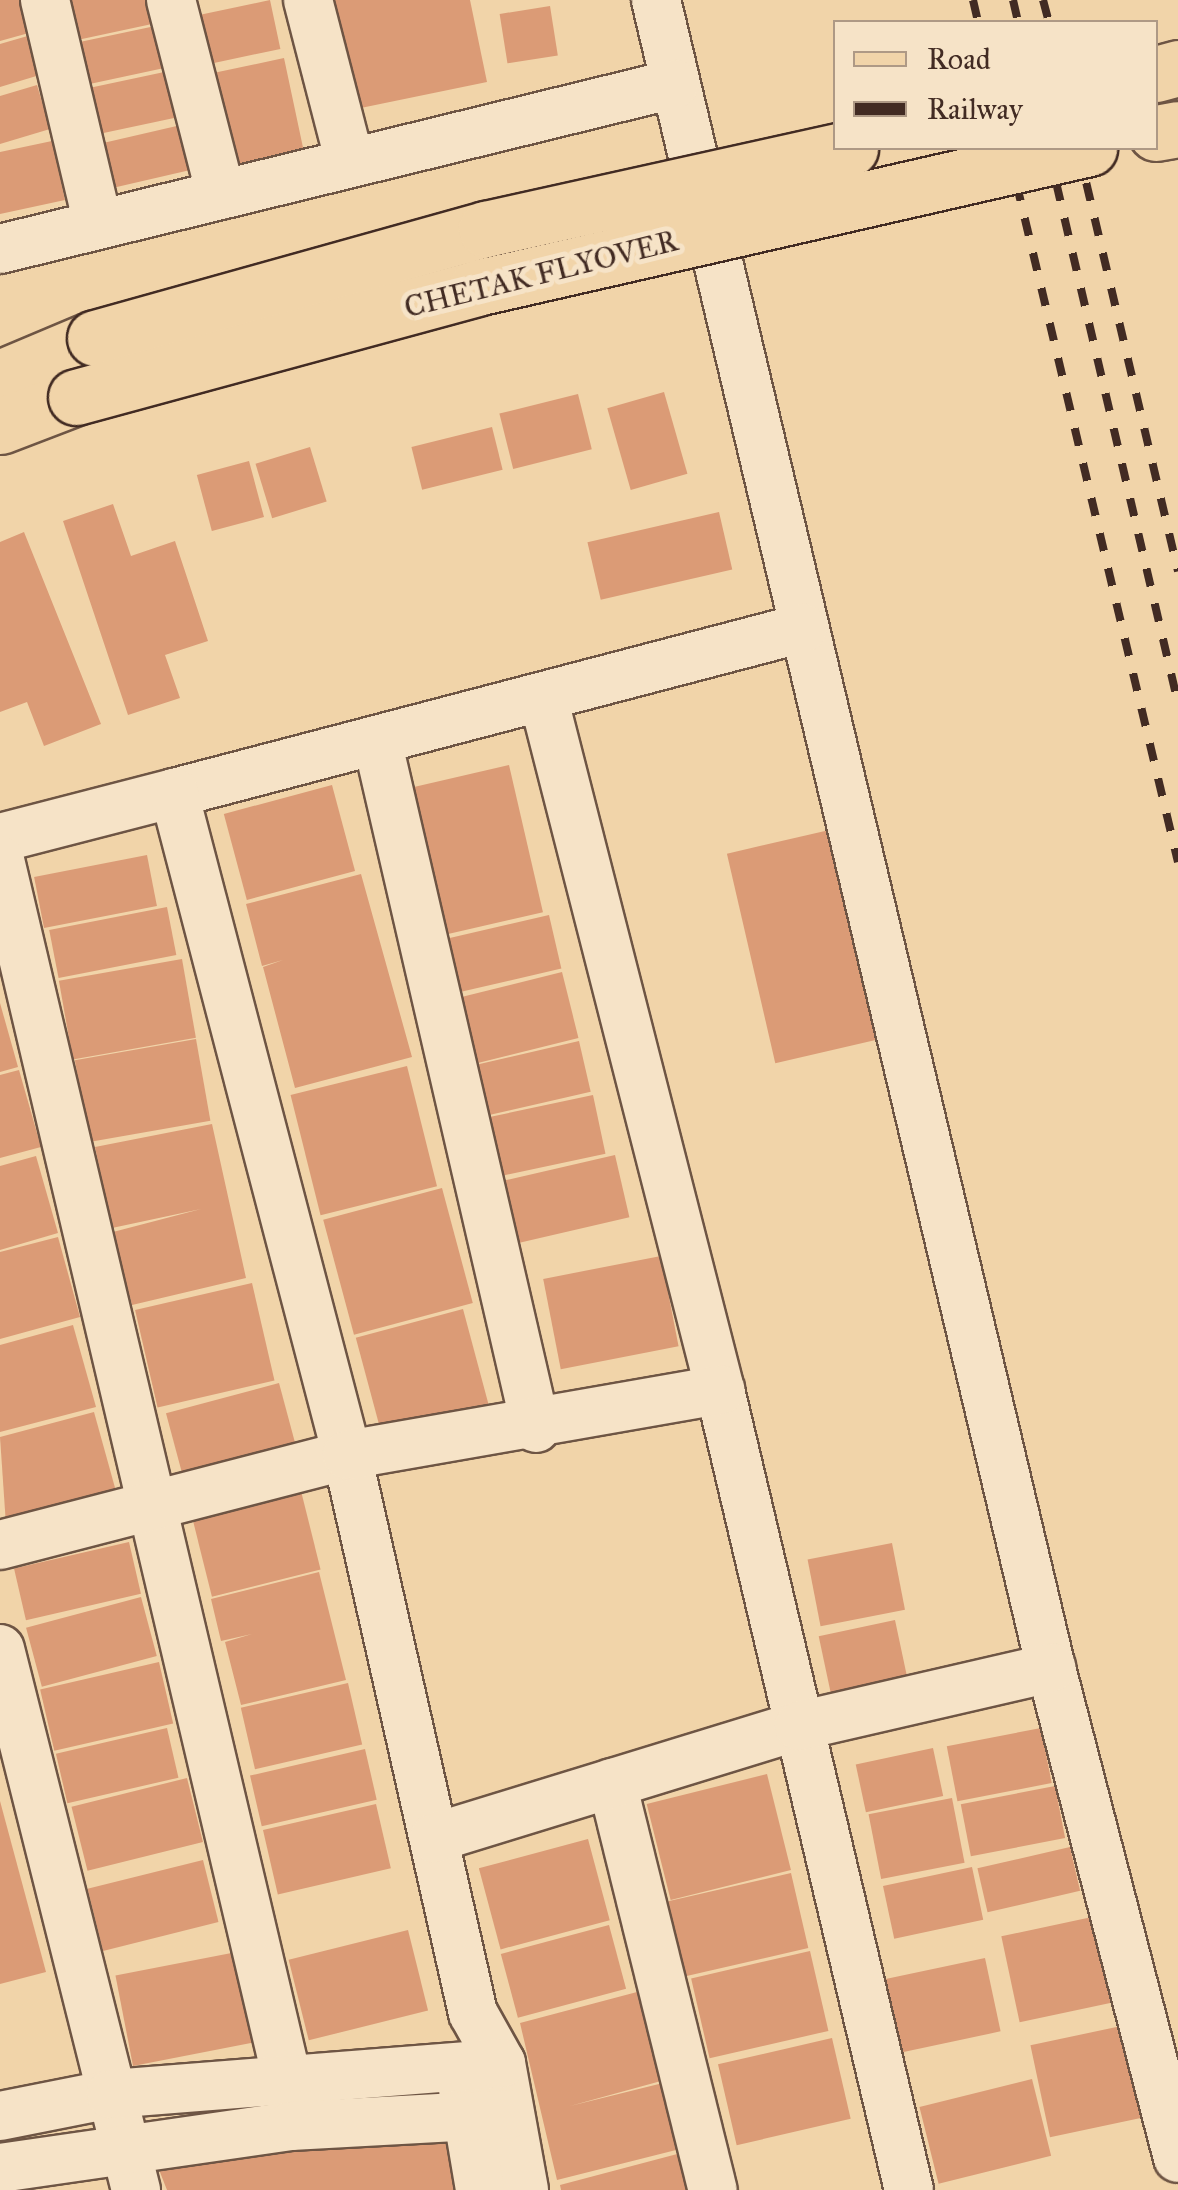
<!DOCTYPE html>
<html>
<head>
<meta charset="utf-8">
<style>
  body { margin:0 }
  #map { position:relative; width:1178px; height:2190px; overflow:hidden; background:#f1d4a9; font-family:"IM FELL Great Primer",serif }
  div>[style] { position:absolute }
  .building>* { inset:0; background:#db9b76; transform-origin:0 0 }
  .roads { filter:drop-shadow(2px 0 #6e5544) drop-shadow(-2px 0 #6e5544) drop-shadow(0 2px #6e5544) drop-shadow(0 -2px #6e5544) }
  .minor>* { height:48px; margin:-24px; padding:0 24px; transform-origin:24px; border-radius:24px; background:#f6e3c7 }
  .major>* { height:55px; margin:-27.5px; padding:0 27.5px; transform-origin:27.5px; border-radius:27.5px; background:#f1d4a9 }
  .rail>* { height:8px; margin-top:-4px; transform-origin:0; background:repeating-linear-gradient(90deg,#422b23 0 18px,transparent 0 36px) }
  .bridges { filter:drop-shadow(2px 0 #422b23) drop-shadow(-2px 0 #422b23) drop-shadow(0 2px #422b23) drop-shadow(0 -2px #422b23) }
  .major-bridge>* { height:55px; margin:-27.5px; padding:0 27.5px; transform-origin:27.5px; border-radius:27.5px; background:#f1d4a9 }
  span { translate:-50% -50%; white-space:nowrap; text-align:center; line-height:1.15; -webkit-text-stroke:10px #f6e3c7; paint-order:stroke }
  .street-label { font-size:30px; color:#422b23 }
  .legend { position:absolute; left:833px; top:20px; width:325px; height:130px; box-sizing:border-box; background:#f6e3c7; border:2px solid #ae9985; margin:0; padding:12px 18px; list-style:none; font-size:30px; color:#422b23 }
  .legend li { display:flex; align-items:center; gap:20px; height:50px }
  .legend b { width:50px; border:2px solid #ae9985 }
</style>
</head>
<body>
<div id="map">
  <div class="building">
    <div style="clip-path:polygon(0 0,27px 0,36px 31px,0 41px)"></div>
    <div style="clip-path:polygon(59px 0,147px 0,152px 24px,68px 42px)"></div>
    <div style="left:270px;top:0;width:50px;height:87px;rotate:78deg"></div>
    <div style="clip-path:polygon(328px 0,470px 0,487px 82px,351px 110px)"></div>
    <div style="left:550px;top:6px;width:50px;height:51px;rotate:81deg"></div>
    <div style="left:160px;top:25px;width:43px;height:93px;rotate:78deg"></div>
    <div style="clip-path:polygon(31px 35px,43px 74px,0 87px,0 44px)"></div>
    <div style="left:284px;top:58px;width:97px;height:88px;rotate:78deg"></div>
    <div style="left:169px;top:71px;width:47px;height:89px;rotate:78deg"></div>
    <div style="clip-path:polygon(37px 85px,50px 129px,0 144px,0 96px)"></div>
    <div style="left:181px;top:125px;width:46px;height:91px;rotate:77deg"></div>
    <div style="clip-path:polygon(52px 141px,65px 200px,0 214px,0 152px)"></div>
    <div style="left:664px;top:392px;width:85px;height:59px;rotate:74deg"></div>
    <div style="left:578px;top:394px;width:57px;height:81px;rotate:76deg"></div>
    <div style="left:492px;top:427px;width:44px;height:83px;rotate:76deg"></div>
    <div style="left:310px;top:447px;width:57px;height:57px;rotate:73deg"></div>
    <div style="left:249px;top:461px;width:58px;height:54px;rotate:75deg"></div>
    <div style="clip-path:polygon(113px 504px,131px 556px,175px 541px,208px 641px,165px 655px,180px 698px,128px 715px,63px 521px)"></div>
    <div style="left:719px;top:512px;width:59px;height:135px;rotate:77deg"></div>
    <div style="clip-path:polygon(24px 532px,101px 724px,44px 746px,27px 702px,0 712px,0 542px)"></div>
    <div style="left:509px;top:765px;width:151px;height:113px;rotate:77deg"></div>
    <div style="left:332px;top:785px;width:89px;height:112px;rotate:75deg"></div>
    <div style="left:838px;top:828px;width:215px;height:114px;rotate:77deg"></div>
    <div style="left:147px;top:855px;width:52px;height:115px;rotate:79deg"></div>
    <div style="clip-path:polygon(361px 874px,412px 1057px,295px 1088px,263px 967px,283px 960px,262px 966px,246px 904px)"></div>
    <div style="left:167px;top:907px;width:49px;height:120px;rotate:79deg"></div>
    <div style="left:549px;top:915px;width:55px;height:114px;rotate:77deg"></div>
    <div style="left:182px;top:959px;width:80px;height:125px;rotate:80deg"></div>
    <div style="left:562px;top:972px;width:68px;height:114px;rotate:76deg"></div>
    <div style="clip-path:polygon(0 1003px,18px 1067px,0 1072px)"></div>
    <div style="left:196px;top:1039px;width:83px;height:123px;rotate:80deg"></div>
    <div style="left:579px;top:1041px;width:52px;height:112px;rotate:77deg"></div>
    <div style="left:407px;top:1066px;width:124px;height:120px;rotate:76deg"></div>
    <div style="clip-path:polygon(19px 1070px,41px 1147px,0 1158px,0 1075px)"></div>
    <div style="left:593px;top:1095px;width:60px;height:113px;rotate:78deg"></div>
    <div style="clip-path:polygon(212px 1124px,246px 1278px,132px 1305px,113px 1232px,201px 1209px,112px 1228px,95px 1147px)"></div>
    <div style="left:615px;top:1155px;width:64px;height:115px;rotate:77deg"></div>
    <div style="clip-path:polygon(36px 1156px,58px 1233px,0 1250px,0 1166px)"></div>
    <div style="left:442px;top:1188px;width:119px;height:123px;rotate:75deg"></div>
    <div style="clip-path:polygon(58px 1237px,80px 1317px,0 1339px,0 1252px)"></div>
    <div style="left:661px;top:1256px;width:92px;height:120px;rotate:79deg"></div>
    <div style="left:252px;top:1283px;width:100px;height:120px;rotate:77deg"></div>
    <div style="left:463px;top:1309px;width:106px;height:111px;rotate:75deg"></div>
    <div style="clip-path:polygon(73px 1325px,96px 1407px,0 1432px,0 1345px)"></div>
    <div style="left:279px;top:1383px;width:71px;height:117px;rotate:75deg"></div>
    <div style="clip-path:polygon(94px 1412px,117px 1495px,6px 1525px,0 1437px)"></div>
    <div style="left:301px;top:1491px;width:81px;height:112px;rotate:76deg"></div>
    <div style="left:129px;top:1542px;width:53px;height:118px;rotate:77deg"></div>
    <div style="left:892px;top:1543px;width:68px;height:86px;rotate:79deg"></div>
    <div style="clip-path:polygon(319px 1572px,346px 1680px,241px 1705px,225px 1642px,252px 1634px,221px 1641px,211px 1599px)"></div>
    <div style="left:141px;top:1597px;width:61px;height:119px;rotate:75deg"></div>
    <div style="left:895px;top:1620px;width:71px;height:78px;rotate:78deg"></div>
    <div style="left:159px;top:1662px;width:63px;height:122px;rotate:77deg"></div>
    <div style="left:348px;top:1683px;width:63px;height:110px;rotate:77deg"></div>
    <div style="left:167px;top:1728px;width:51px;height:114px;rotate:77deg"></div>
    <div style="left:1041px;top:1728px;width:56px;height:96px;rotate:79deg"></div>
    <div style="left:933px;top:1748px;width:49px;height:79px;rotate:78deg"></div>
    <div style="left:365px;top:1749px;width:52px;height:118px;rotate:77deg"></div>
    <div style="left:767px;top:1774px;width:99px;height:124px;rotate:76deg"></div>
    <div style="left:187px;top:1778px;width:66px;height:119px;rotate:76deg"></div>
    <div style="left:1055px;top:1786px;width:53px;height:96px;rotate:79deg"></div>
    <div style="left:952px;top:1798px;width:66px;height:85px;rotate:79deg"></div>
    <div style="clip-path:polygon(0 1801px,46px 1972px,0 1984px)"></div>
    <div style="left:376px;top:1804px;width:66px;height:116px;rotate:77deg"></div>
    <div style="left:588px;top:1839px;width:84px;height:113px;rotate:75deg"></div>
    <div style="left:1070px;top:1847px;width:45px;height:95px;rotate:77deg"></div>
    <div style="left:203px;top:1860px;width:64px;height:119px;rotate:76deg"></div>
    <div style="left:972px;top:1867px;width:54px;height:91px;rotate:78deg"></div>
    <div style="left:791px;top:1873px;width:77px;height:126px;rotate:77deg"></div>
    <div style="left:1106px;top:1914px;width:88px;height:107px;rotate:78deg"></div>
    <div style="left:609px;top:1925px;width:66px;height:112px;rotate:75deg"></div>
    <div style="left:408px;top:1930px;width:83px;height:123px;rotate:76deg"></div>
    <div style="left:247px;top:1950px;width:92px;height:134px;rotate:79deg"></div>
    <div style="left:810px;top:1951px;width:82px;height:122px;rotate:77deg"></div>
    <div style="left:985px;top:1958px;width:75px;height:104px;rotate:78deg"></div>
    <div style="clip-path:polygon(637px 1992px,661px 2081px,570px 2106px,663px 2083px,680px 2149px,557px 2180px,520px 2023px)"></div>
    <div style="left:1140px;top:2022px;width:94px;height:112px;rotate:78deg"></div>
    <div style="left:832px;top:2038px;width:83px;height:117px;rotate:77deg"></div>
    <div style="left:1032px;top:2079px;width:79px;height:116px;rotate:76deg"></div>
    <div style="clip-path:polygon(450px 2129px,463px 2190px,167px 2190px,154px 2157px)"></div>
    <div style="clip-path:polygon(681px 2153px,691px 2190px,561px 2190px,560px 2185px)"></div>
  </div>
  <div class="roads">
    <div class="minor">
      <div style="left:45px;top:0;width:230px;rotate:76.7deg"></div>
      <div style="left:171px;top:0;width:201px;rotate:75.6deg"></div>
      <div style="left:308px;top:0;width:167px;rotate:75.5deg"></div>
      <div style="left:656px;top:0;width:1714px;rotate:76.68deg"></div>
      <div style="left:1051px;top:1668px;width:506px;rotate:75.47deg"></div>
      <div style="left:0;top:249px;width:694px;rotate:-13.76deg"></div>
      <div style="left:543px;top:697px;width:715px;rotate:75.67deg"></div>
      <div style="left:720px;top:1390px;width:822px;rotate:76.71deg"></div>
      <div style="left:377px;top:740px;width:706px;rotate:76.99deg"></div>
      <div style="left:174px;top:793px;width:650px;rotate:-14.7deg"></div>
      <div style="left:0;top:838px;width:180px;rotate:-14.5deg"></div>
      <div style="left:174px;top:793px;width:684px;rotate:75.35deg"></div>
      <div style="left:347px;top:1455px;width:572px;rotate:77.28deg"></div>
      <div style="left:473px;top:2013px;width:57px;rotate:60.8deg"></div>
      <div style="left:501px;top:2063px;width:129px;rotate:79.7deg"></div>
      <div style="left:0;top:860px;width:1248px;rotate:76.75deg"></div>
      <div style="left:0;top:1545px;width:358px;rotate:-14.5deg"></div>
      <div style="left:347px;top:1455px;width:379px;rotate:-9.9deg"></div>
      <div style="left:0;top:1649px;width:558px;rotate:75.89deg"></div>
      <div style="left:612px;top:1783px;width:419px;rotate:76.1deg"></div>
      <div style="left:434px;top:1838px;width:382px;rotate:-17.1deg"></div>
      <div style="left:799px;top:1726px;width:259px;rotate:-13deg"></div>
      <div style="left:463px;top:2089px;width:102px;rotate:80.4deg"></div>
      <div style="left:0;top:2116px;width:113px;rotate:-11.2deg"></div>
      <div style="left:111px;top:2094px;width:391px;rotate:-4.5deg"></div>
      <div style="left:0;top:2168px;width:294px;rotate:-8.2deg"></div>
      <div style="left:291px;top:2126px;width:219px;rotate:-3.1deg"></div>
    </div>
    <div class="major">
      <div style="left:1156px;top:74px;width:23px;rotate:-15deg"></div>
      <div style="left:1156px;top:133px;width:22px;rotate:-10deg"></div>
      <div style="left:0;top:378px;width:103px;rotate:-22.8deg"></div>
      <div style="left:0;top:426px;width:81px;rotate:-20.9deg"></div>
    </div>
  </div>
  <div class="rail">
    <div style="left:973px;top:0;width:23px;rotate:77deg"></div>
    <div style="left:1013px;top:0;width:23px;rotate:77deg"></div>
    <div style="left:1043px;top:0;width:23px;rotate:75deg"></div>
    <div style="left:1008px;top:148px;width:734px;rotate:76.61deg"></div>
    <div style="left:1048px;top:148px;width:570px;rotate:76.82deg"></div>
    <div style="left:1078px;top:148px;width:435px;rotate:76.7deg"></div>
  </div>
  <div class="bridges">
    <div class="major-bridge">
      <div style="left:95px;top:338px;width:406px;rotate:-15.6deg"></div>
      <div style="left:486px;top:229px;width:373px;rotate:-12.5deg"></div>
      <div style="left:76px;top:397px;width:415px;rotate:-15.2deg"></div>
      <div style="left:476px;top:288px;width:629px;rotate:-12.86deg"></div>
    </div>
  </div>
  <div class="street-label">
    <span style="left:541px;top:274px;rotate:-14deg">CHETAK FLYOVER</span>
  </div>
  <ul class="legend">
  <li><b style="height:12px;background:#f1d4a9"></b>Road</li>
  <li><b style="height:12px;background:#422b23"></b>Railway</li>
  </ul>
</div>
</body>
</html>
